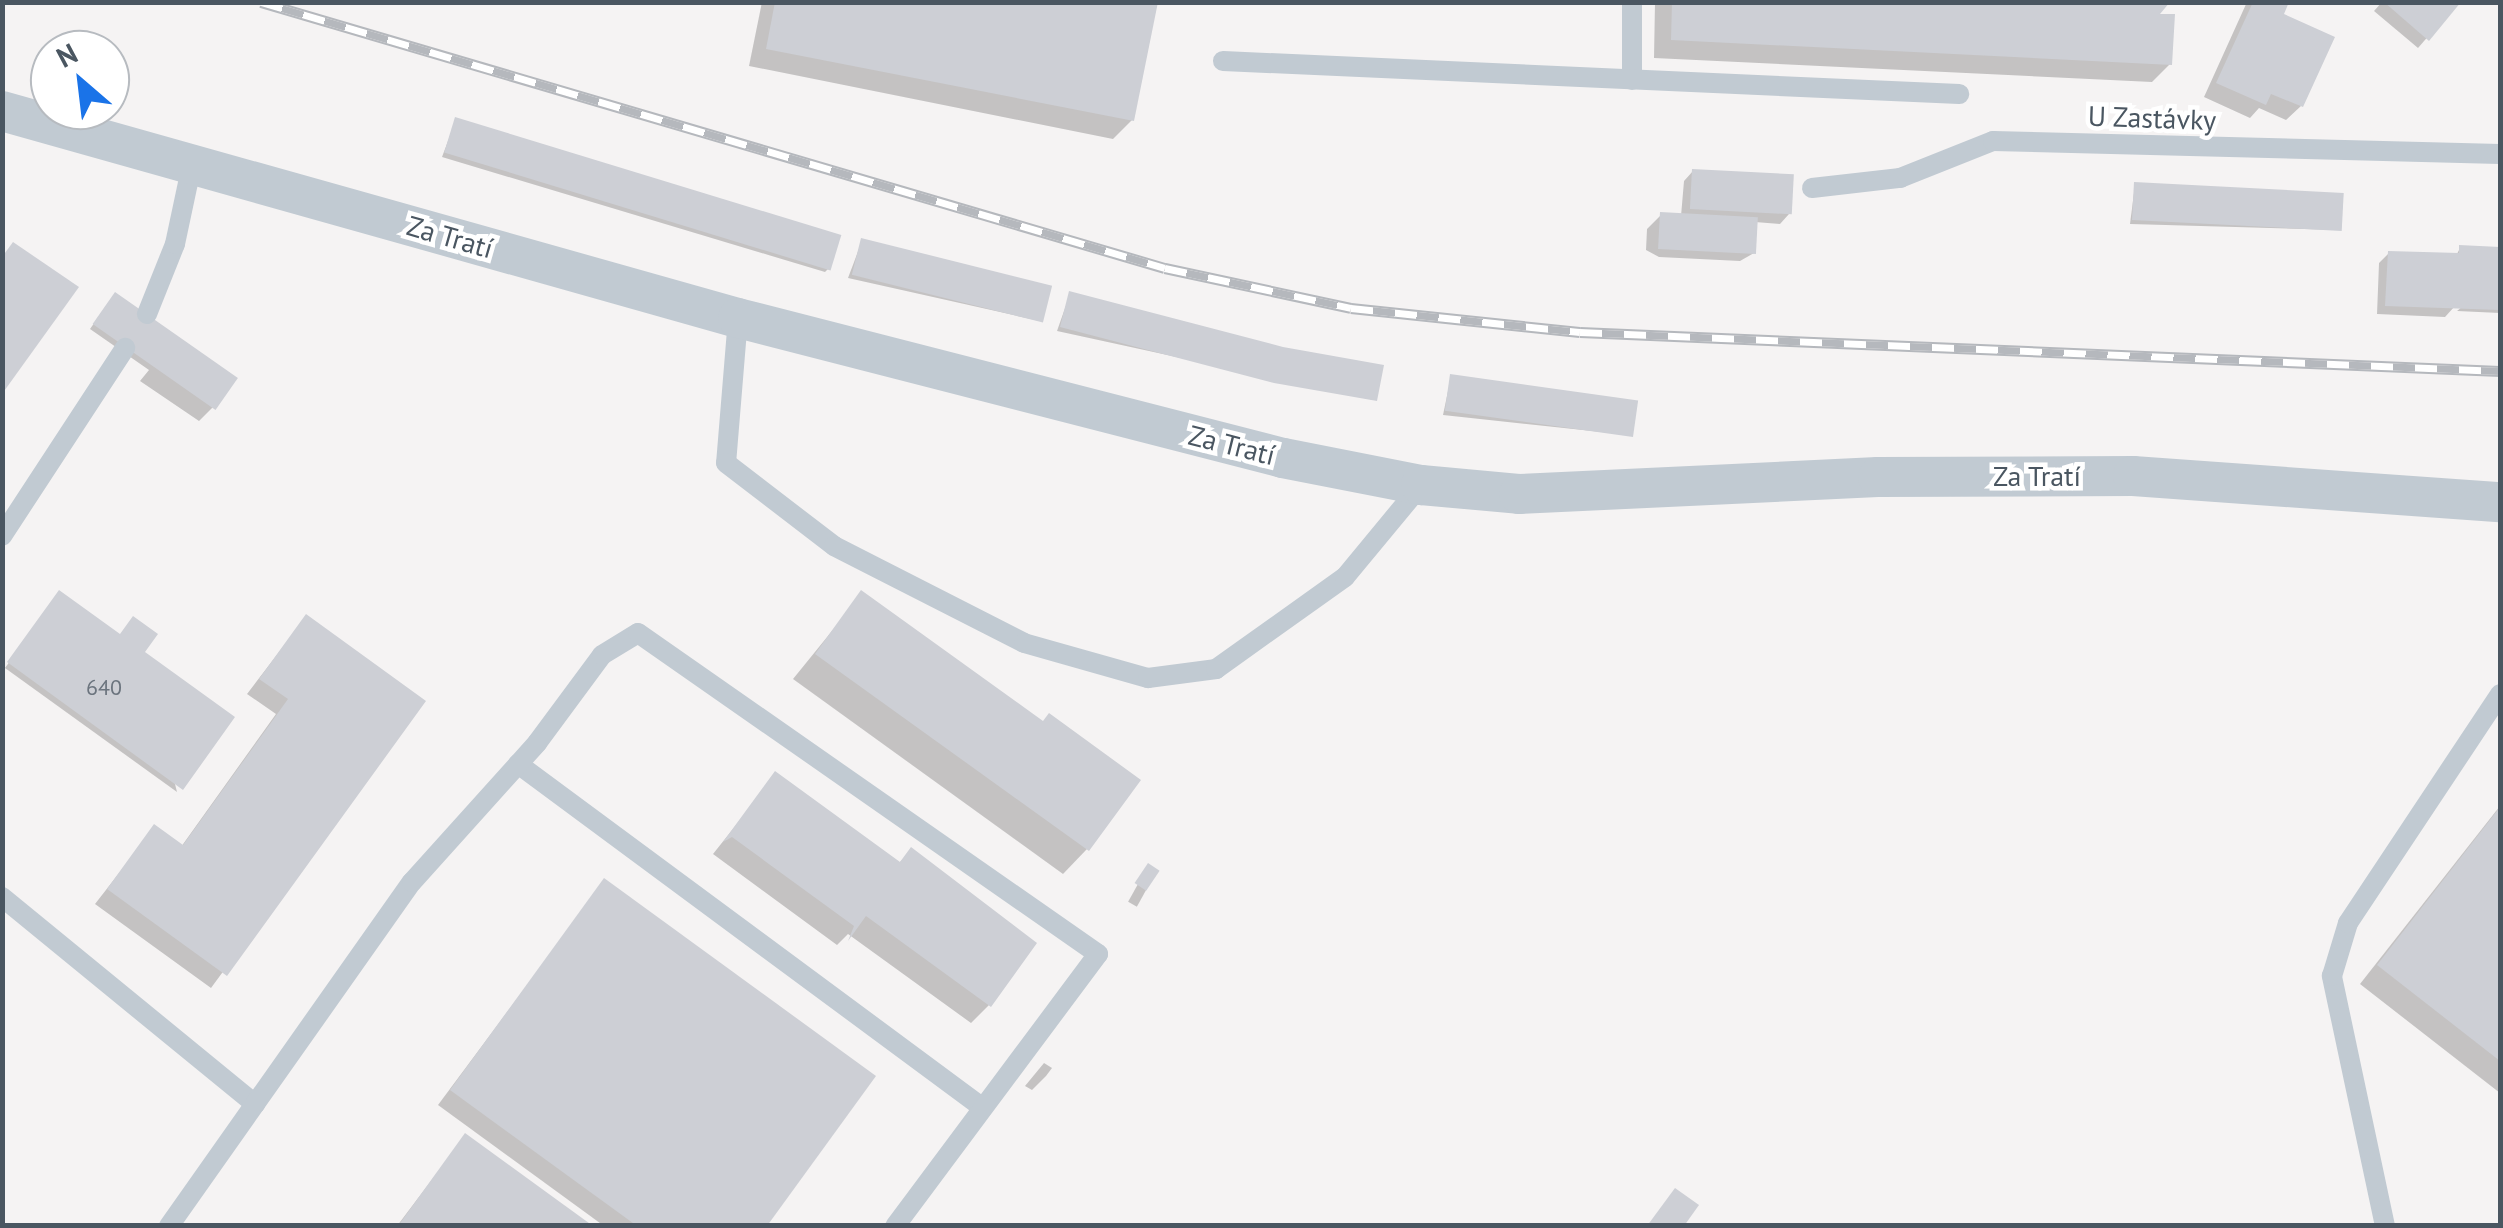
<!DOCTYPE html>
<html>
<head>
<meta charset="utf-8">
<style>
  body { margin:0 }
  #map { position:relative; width:2503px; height:1228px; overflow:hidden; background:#f5f3f3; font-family:"PT Sans",sans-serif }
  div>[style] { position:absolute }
  .shadow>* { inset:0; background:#0003; transform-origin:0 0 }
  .building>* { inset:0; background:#cdcfd5; transform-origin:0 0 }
  .lane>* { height:20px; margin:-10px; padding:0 10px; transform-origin:10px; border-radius:10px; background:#c1cad2 }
  .street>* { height:40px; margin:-20px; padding:0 20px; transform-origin:20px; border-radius:20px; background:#c1cad2 }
  .rail>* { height:11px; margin-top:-5.5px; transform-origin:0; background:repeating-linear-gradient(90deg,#fff 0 22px,#b5b8bd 0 44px); box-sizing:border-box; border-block:2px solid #b5b8bd }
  span { translate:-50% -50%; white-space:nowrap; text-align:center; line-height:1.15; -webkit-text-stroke:9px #fff; paint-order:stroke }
  .number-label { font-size:22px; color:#6b747e }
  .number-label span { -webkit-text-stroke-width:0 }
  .street-label { font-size:28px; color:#4a5661 }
  .frame { position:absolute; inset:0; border:5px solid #4a5661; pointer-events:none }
  .north { position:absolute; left:30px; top:30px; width:100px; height:100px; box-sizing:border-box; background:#fff; border:2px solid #b7bbc0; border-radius:50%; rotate:332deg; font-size:28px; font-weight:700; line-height:40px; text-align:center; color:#4a5661 }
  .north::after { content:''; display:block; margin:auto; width:35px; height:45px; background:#1a73e8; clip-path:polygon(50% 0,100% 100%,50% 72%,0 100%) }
</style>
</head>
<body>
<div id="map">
  <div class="shadow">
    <div style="clip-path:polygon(762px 2px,1155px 2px,1132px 120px,1113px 139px,749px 66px)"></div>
    <div style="clip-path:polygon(1655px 2px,2167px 2px,2155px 16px,2170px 64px,2152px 82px,1654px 58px)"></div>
    <div style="clip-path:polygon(2247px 2px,2286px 2px,2281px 15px,2301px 106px,2286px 120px,2259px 108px,2250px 118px,2204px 97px)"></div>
    <div style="clip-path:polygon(2382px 2px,2458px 2px,2418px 48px,2374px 11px)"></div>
    <div style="clip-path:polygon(456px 120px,829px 268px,825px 272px,442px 157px)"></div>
    <div style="clip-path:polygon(1693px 171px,1789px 214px,1780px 224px,1755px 222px,1754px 253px,1740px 261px,1659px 257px,1646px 250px,1647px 229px,1661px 215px,1681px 216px,1684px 181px)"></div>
    <div style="clip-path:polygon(2135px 185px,2340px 230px,2130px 224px)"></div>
    <div style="clip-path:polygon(862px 241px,1040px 321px,848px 278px)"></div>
    <div style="clip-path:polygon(2460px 248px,2500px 250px,2500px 313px,2457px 311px,2463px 306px,2455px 306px,2445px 317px,2377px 314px,2379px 263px,2389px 253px,2456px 256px)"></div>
    <div style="clip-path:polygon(1070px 294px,1374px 400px,1057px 331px)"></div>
    <div style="clip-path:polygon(111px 299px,213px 407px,199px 421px,140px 381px,149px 370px,90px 329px)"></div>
    <div style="clip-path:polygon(1451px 377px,1630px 435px,1443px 415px)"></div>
    <div style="clip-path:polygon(862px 594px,1087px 849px,1063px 874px,793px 679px)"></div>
    <div style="clip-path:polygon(56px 598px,142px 653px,177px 792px,5px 668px)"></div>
    <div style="clip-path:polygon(306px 617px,422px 701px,211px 988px,95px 904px,155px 827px,181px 847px,276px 714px,247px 694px)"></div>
    <div style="clip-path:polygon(776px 775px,898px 864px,909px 853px,989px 1005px,971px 1023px,848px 934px,837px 945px,713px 854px)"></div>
    <div style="clip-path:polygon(2500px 806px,2500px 1093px,2360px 984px)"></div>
    <div style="left:1148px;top:866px;width:10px;height:41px;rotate:29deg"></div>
    <div style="clip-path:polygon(604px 882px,764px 1226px,604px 1226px,438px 1105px)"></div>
    <div style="clip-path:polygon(1044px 1063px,1052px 1068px,1046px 1076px,1032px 1090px,1025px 1086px)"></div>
    <div style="clip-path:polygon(465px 1136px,589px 1226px,397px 1226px)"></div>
  </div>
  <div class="building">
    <div style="clip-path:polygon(775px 2px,1158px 2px,1134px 121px,766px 49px)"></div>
    <div style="clip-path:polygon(1672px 2px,2170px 2px,2160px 14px,2175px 14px,2172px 65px,1671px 40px)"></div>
    <div style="clip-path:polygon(2253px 2px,2289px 2px,2284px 14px,2335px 37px,2303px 107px,2271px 94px,2266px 105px,2216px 83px)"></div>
    <div style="clip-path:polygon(2384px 2px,2461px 2px,2429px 41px)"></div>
    <div style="left:455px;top:117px;width:404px;height:37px;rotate:17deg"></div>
    <div style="left:1692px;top:169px;width:102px;height:40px;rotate:3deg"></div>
    <div style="left:2134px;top:182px;width:210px;height:38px;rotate:3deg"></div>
    <div style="left:1660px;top:212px;width:98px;height:37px;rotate:3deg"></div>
    <div style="left:861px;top:238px;width:197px;height:38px;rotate:14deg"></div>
    <div style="clip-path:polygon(13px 242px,79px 287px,2px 394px,2px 257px)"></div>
    <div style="clip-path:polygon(2459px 245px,2500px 247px,2500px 310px,2385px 306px,2388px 251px,2459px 253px)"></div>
    <div style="clip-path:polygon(1069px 291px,1283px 347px,1384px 365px,1377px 401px,1274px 383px,1060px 327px)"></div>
    <div style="left:115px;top:292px;width:150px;height:39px;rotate:35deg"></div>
    <div style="left:1450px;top:374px;width:190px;height:37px;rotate:8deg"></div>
    <div style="clip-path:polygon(59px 590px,120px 634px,133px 616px,158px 634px,145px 652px,235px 717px,183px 790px,7px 662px)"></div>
    <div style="clip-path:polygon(861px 590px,1043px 721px,1049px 713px,1141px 780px,1089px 851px,815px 654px)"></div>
    <div style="clip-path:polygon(306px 614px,426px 701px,227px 976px,107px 889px,154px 824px,183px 845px,288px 699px,259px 679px)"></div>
    <div style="clip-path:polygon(775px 771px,900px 862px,911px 847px,1037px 943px,991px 1007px,866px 916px,848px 941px,854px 926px,732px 837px,723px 842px)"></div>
    <div style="clip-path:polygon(2500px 807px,2500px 1061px,2377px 965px)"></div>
    <div style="left:1148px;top:863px;width:14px;height:24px;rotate:34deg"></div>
    <div style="clip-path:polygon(604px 878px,876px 1076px,767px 1226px,637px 1226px,450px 1090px)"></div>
    <div style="clip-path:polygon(465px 1133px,593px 1226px,398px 1226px)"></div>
    <div style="clip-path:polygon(1675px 1188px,1699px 1205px,1684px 1226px,1647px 1226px)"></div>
  </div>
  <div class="lane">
    <div style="left:1632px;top:2px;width:78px;rotate:90deg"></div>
    <div style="left:1223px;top:61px;width:737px;rotate:2.57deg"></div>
    <div style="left:1812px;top:188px;width:89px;rotate:-6.5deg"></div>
    <div style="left:1900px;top:178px;width:100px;rotate:-21.7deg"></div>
    <div style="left:1993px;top:141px;width:507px;rotate:1.47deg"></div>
    <div style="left:147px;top:314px;width:75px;rotate:-68.2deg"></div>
    <div style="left:175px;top:244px;width:82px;rotate:-78deg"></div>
    <div style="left:738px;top:318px;width:145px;rotate:94.7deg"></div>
    <div style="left:726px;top:463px;width:136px;rotate:37.5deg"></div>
    <div style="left:834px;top:546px;width:213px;rotate:27deg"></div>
    <div style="left:1024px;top:643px;width:129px;rotate:15.8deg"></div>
    <div style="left:1148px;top:678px;width:69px;rotate:-7.5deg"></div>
    <div style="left:1216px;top:669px;width:158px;rotate:-35.5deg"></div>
    <div style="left:1345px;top:577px;width:119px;rotate:-50.4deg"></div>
    <div style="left:2px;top:536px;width:225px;rotate:-56.8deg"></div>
    <div style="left:518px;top:764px;width:578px;rotate:36.49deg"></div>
    <div style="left:2px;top:897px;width:327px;rotate:39.3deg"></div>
    <div style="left:169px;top:1226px;width:421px;rotate:-54.8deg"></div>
    <div style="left:412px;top:882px;width:187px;rotate:-48deg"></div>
    <div style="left:537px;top:743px;width:109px;rotate:-53.5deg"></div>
    <div style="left:602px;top:655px;width:42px;rotate:-31.4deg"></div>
    <div style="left:638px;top:633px;width:561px;rotate:34.91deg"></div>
    <div style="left:1098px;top:954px;width:339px;rotate:126.7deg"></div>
    <div style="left:2385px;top:1226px;width:256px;rotate:-102deg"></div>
    <div style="left:2332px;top:976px;width:55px;rotate:-73.2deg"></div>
    <div style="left:2348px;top:923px;width:275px;rotate:-56.4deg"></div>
  </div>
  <div class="street">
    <div style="left:2px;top:111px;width:765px;rotate:15.71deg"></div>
    <div style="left:738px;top:318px;width:563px;rotate:14.41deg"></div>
    <div style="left:1283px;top:458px;width:141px;rotate:11.1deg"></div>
    <div style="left:1421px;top:485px;width:98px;rotate:5.2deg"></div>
    <div style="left:1519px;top:494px;width:359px;rotate:-2.7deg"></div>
    <div style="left:1878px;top:477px;width:255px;rotate:-0.2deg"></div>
    <div style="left:2133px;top:476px;width:368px;rotate:4.1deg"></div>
  </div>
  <div class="rail">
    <div style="left:261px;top:2px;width:942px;rotate:16.4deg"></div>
    <div style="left:1165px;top:268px;width:190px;rotate:12.1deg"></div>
    <div style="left:1351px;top:308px;width:230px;rotate:6deg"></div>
    <div style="left:1580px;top:332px;width:921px;rotate:2.43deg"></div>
  </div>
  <div class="number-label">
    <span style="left:104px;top:688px">640</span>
  </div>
  <div class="street-label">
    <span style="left:2152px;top:118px;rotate:2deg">U Zastávky</span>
    <span style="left:450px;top:237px;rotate:16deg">Za Tratí</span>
    <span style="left:1232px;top:445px;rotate:14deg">Za Tratí</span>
    <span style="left:2037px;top:476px">Za Tratí</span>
  </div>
  <div class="frame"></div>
  <div class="north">N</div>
</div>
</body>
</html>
